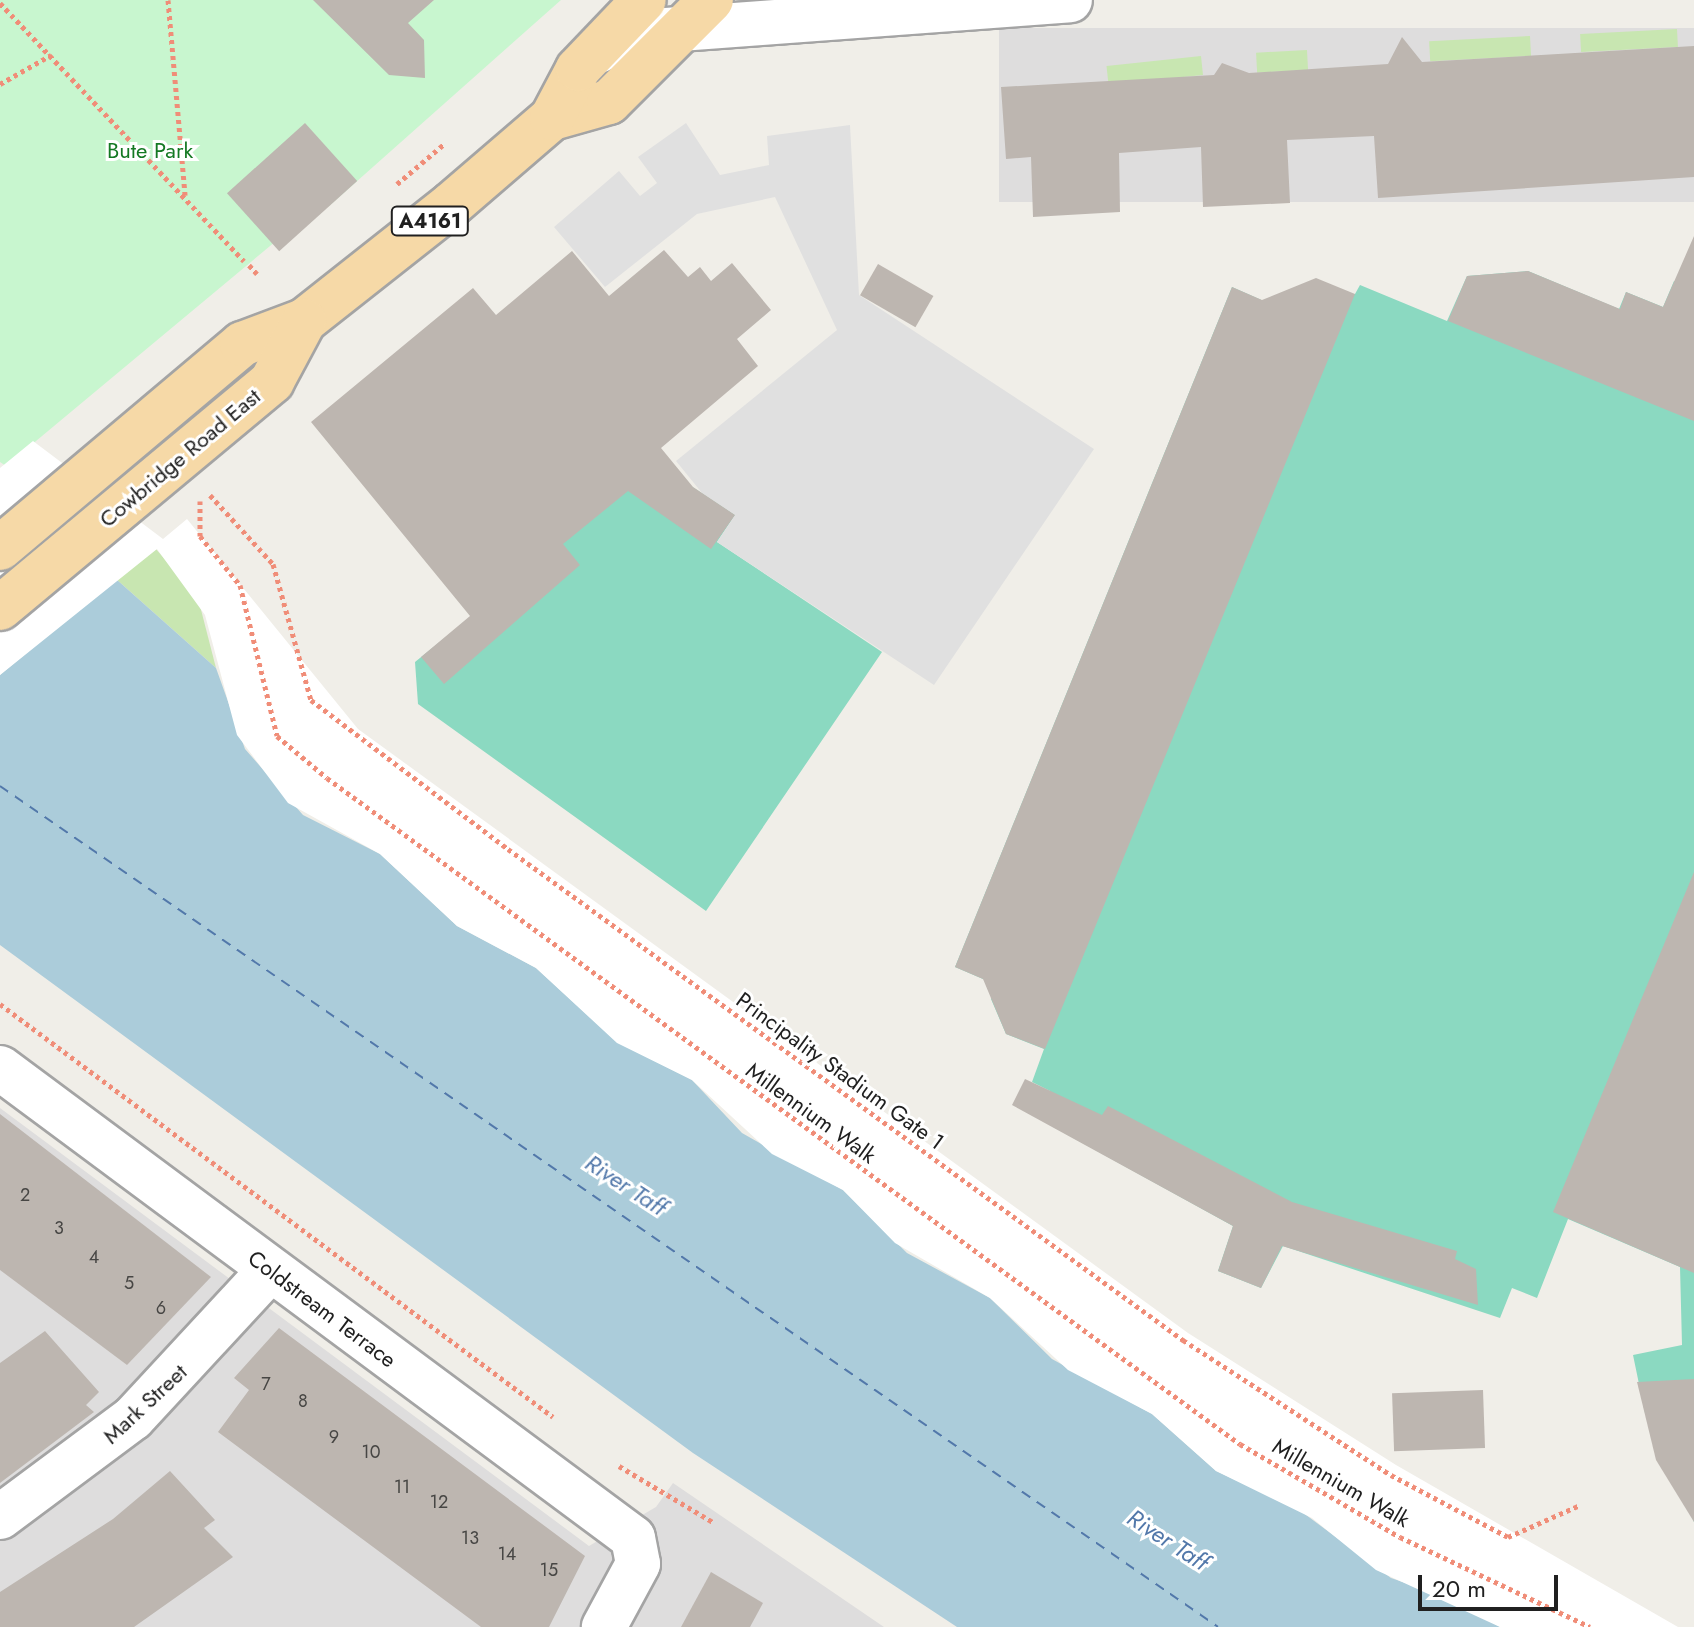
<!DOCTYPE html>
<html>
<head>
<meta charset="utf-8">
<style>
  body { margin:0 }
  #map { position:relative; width:1694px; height:1627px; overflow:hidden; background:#f0eee8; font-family:Jost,sans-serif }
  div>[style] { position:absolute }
  .residential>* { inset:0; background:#dedddd; transform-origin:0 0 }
  .grass>* { inset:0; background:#c8e6b1; transform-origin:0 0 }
  .park>* { inset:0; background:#c8f6cf }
  .pitch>* { inset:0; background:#8bd9c1 }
  .parking>* { inset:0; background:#e0e0e0 }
  .water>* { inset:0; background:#abccda }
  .pier>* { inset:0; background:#fff }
  .ferry>* { height:2px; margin-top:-1px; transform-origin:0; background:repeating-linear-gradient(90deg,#5278aa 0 10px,transparent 0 18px) }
  .building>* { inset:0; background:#bdb6b0; transform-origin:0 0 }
  .path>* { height:5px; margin-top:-2.5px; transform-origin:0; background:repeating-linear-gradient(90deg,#f08d78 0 4px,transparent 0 8px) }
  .roads { filter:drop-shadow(2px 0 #a4a4a4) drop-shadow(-2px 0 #a4a4a4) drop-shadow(0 2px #a4a4a4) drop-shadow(0 -2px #a4a4a4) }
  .minor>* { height:44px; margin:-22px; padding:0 22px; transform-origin:22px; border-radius:22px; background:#fff }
  .primary>* { height:44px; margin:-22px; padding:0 22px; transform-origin:22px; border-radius:22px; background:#f6d9a7 }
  span { translate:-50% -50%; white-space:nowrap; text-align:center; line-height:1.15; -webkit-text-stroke:6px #fff; paint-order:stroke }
  .number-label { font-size:18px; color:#474644 }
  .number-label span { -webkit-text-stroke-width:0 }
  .shield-label span { padding:2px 6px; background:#fff; border:2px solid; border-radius:6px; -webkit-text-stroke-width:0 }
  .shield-label { font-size:20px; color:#202020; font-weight:700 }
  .park-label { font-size:22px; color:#147923 }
  .street-label { font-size:22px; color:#202020 }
  .water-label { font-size:24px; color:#5278aa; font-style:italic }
  .scale { position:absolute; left:1418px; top:1575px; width:140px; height:36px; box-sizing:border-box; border:4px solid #202020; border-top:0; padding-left:10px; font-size:24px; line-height:28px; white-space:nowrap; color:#202020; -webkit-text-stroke:6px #fff; paint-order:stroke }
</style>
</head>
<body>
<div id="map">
  <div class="residential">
    <div style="left:1694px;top:28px;width:174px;height:695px;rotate:90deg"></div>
    <div style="clip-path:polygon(0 1108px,589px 1546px,656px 1507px,673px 1483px,884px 1627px,0 1627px)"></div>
  </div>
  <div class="grass">
    <div style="left:1677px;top:29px;width:18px;height:97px;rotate:87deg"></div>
    <div style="left:1530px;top:36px;width:20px;height:101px;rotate:87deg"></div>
    <div style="left:1307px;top:50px;width:20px;height:51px;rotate:87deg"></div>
    <div style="left:1201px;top:56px;width:19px;height:95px;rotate:84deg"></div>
    <div style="clip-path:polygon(156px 549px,198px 598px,216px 668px,116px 579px)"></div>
  </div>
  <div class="park">
    <div style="clip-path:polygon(0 0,561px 0,329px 206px,300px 221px,6px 466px,0 462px)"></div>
  </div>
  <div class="pitch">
    <div style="clip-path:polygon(1528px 271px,1619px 309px,1626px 292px,1663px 307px,1674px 281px,1694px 289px,1694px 1522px,1645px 1413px,1633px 1355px,1682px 1345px,1680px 1267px,1568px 1219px,1537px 1298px,1512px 1288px,1500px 1318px,1283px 1246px,1261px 1288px,1218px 1271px,1233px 1226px,1050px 1125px,1042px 1106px,1050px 1091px,1032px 1082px,1044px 1049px,1006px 1034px,991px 999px,997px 985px,955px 967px,1232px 287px,1275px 306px,1355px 294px,1360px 285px,1447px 321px,1467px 276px)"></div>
    <div style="clip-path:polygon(659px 465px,735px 515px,717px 542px,882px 652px,706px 911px,418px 704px,415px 662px)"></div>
  </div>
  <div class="parking">
    <div style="clip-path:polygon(686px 123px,720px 175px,769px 165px,767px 136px,850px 125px,859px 295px,1094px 449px,934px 685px,717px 542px,735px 515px,702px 493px,676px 461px,837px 330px,775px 197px,697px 214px,605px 287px,554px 227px,619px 171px,640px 196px,657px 183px,638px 157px)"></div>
  </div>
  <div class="water">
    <div style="clip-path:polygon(116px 579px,216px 668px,245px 749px,303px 815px,380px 854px,457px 926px,536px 968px,617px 1042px,692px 1080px,742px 1133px,843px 1190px,907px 1253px,990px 1298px,1052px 1359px,1152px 1414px,1216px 1471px,1298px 1509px,1391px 1578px,1452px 1599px,1500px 1627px,957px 1627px,693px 1453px,0 945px,0 675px)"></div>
  </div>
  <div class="pier">
    <div style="clip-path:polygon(33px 441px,163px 539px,187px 519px,358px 729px,1188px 1333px,1396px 1465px,1678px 1627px,1500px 1627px,1376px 1570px,1312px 1518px,1216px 1471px,1152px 1414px,1068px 1370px,990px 1298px,895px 1243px,843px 1190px,772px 1154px,692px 1080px,617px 1043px,536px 968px,457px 926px,380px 854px,288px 803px,237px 735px,205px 615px,157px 549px,0 675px,0 468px)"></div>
  </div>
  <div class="ferry">
    <div style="left:0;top:786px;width:1480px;rotate:34.62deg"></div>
  </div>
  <div class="building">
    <div style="clip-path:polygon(313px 0,434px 0,408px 23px,424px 40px,425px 78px,389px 75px)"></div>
    <div style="clip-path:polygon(1402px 37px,1422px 62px,1694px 46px,1694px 177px,1378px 198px,1374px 136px,1287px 140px,1290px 203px,1203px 207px,1201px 147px,1119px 153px,1120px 212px,1033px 217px,1031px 157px,1006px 159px,1001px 87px,1214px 75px,1222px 63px,1249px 73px,1388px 64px)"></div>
    <div style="left:305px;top:123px;width:78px;height:105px;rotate:48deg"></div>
    <div style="clip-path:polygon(1694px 236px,1694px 421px,1448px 321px,1467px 276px,1528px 271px,1620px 309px,1626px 292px,1663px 307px)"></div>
    <div style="clip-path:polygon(664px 250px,688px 277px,700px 267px,711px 281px,732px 263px,771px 310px,737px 339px,758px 366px,661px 448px,693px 487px,735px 515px,711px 549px,628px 491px,563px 544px,580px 565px,444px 684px,421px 657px,470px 616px,311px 422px,473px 288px,496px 315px,572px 251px,609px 296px)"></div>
    <div style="left:878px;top:264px;width:64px;height:36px;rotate:30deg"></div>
    <div style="clip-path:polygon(1316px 278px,1355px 294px,1045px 1049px,1006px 1034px,983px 979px,955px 967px,1232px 287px,1262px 300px)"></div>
    <div style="clip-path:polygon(1694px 872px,1694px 1273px,1553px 1212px)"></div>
    <div style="clip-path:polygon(1025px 1079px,1102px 1115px,1108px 1106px,1292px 1202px,1457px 1251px,1455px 1259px,1476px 1269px,1478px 1305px,1282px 1246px,1261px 1288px,1218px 1271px,1233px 1226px,1012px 1105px)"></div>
    <div style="clip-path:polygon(0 1114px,211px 1277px,127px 1365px,0 1270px)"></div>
    <div style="clip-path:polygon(279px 1328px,585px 1556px,549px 1627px,481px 1627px,218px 1432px,249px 1390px,234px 1378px)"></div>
    <div style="clip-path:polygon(45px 1331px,99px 1392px,86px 1405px,94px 1412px,0 1483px,0 1363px)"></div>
    <div style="clip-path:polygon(1694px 1379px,1694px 1522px,1656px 1460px,1637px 1382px)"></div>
    <div style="left:1483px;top:1390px;width:58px;height:91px;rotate:88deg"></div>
    <div style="clip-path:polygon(170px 1471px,215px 1520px,204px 1528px,233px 1557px,134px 1627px,0 1627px,0 1592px,113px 1519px)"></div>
    <div style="clip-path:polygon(711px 1572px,763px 1603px,750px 1627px,681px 1627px)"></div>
  </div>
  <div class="path">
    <div style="left:168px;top:0;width:196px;rotate:85deg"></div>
    <div style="left:0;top:3px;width:355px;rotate:46.6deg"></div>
    <div style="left:0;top:84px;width:59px;rotate:-29.6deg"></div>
    <div style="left:397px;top:184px;width:62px;rotate:-40.4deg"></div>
    <div style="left:249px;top:265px;width:12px;rotate:48deg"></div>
    <div style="left:210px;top:495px;width:93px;rotate:47.6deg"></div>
    <div style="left:273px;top:564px;width:141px;rotate:74.4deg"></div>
    <div style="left:311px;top:700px;width:247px;rotate:37.1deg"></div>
    <div style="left:508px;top:849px;width:835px;rotate:36.03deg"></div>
    <div style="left:1183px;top:1340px;width:248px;rotate:33deg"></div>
    <div style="left:1391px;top:1475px;width:132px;rotate:27.9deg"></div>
    <div style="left:1508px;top:1537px;width:77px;rotate:-23.9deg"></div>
    <div style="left:200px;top:501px;width:35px;rotate:90deg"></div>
    <div style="left:200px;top:536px;width:63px;rotate:50.8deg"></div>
    <div style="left:240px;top:585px;width:155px;rotate:76.2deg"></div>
    <div style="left:277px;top:736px;width:65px;rotate:40deg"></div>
    <div style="left:327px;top:778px;width:1130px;rotate:36.11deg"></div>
    <div style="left:1240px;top:1444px;width:185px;rotate:30.2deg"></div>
    <div style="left:1400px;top:1537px;width:210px;rotate:25.3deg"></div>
    <div style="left:0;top:1004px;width:690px;rotate:36.75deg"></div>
    <div style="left:619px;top:1466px;width:109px;rotate:30.8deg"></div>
  </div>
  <div class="roads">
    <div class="minor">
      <div style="left:598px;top:51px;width:45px;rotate:-24.9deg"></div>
      <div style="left:639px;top:32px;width:432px;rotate:-4.2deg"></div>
      <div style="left:0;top:1068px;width:788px;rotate:36.59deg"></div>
      <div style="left:633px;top:1538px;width:26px;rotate:79deg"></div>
      <div style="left:638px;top:1564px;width:72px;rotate:118.4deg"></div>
      <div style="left:0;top:1517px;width:166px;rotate:-36.7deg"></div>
      <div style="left:133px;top:1418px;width:202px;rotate:-47.2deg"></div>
    </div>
    <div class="primary">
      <div style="left:552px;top:118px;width:59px;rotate:-15.7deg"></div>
      <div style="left:609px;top:102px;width:144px;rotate:-45deg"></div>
      <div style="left:0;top:548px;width:317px;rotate:-40.1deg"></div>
      <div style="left:242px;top:344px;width:66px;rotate:-20.4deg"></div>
      <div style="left:304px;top:321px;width:189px;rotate:-38.3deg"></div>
      <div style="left:452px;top:204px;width:132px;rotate:-40.7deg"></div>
      <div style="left:552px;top:118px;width:55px;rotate:-62deg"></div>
      <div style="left:578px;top:69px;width:95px;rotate:-46.3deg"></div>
      <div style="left:0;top:608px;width:354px;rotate:-39.8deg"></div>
      <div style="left:272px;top:381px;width:68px;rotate:-61.9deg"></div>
    </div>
  </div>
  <div class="number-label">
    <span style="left:25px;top:1195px">2</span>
    <span style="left:59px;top:1228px">3</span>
    <span style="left:94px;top:1257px">4</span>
    <span style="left:129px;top:1283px">5</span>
    <span style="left:161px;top:1308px">6</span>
    <span style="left:266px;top:1384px">7</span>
    <span style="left:303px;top:1401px">8</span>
    <span style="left:334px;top:1437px">9</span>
    <span style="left:371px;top:1452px">10</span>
    <span style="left:402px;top:1487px">11</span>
    <span style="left:439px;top:1502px">12</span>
    <span style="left:470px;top:1538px">13</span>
    <span style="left:507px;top:1554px">14</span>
    <span style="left:549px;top:1570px">15</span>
  </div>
  <div class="shield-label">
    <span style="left:430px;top:221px">A4161</span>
  </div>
  <div class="park-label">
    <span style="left:150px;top:151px">Bute Park</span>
  </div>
  <div class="street-label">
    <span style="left:180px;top:458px;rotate:-40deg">Cowbridge Road East</span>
    <span style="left:840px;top:1071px;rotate:36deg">Principality Stadium Gate 1</span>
    <span style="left:811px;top:1113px;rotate:36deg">Millennium Walk</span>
    <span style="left:322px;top:1309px;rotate:37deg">Coldstream Terrace</span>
    <span style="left:145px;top:1404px;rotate:-43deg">Mark Street</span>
    <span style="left:1341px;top:1483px;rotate:30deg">Millennium Walk</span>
  </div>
  <div class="water-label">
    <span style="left:626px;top:1185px;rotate:33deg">River Taff</span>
    <span style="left:1168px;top:1540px;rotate:33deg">River Taff</span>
  </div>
  <div class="scale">20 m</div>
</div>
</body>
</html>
